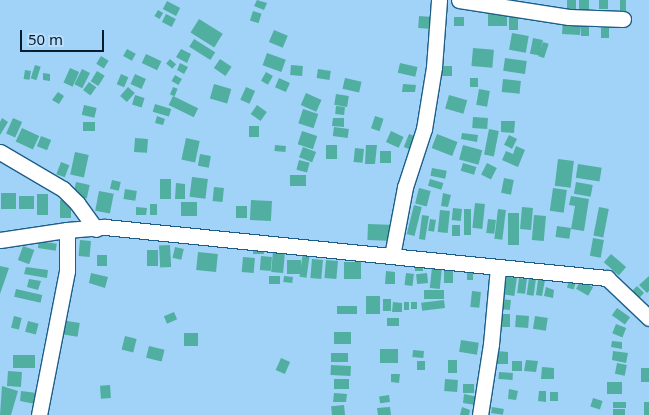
<!DOCTYPE html>
<html>
<head>
<meta charset="utf-8">
<style>
  body { margin:0 }
  #map { position:relative; width:649px; height:415px; overflow:hidden; background:#a1d3f9; font-family:"Noto Sans",sans-serif }
  div>[style] { position:absolute }
  .building>* { inset:0; background:#50afa0; transform-origin:0 0 }
  .roads { filter:drop-shadow(1px 0 #1d5e88) drop-shadow(-1px 0 #1d5e88) drop-shadow(0 1px #1d5e88) drop-shadow(0 -1px #1d5e88) }
  .minor>* { height:15px; margin:-7.5px; padding:0 7.5px; transform-origin:7.5px; border-radius:7.5px; background:#fff }
  span { translate:-50% -50%; white-space:nowrap; text-align:center; line-height:1.15; -webkit-text-stroke:4.5px #b9defb; paint-order:stroke }
  .scale { position:absolute; left:20px; top:30px; width:84px; height:22px; box-sizing:border-box; border:2px solid #041e30; border-top:0; padding-left:6px; font-size:15px; line-height:18px; white-space:nowrap; color:#041e30; -webkit-text-stroke:4px #b9defb; paint-order:stroke }
</style>
</head>
<body>
<div id="map">
  <div class="building">
    <div style="clip-path:polygon(257px 0,267px 3px,264px 10px,254px 6px)"></div>
    <div style="left:567px;top:0;width:9px;height:9px"></div>
    <div style="left:579px;top:0;width:10px;height:11px"></div>
    <div style="left:599px;top:0;width:9px;height:9px"></div>
    <div style="left:620px;top:0;width:6px;height:16px"></div>
    <div style="left:167px;top:1px;width:15px;height:9px;rotate:28deg"></div>
    <div style="left:507px;top:7px;width:19px;height:19px;rotate:90deg"></div>
    <div style="left:158px;top:10px;width:6px;height:7px;rotate:31deg"></div>
    <div style="left:509px;top:10px;width:9px;height:20px"></div>
    <div style="left:253px;top:11px;width:9px;height:10px;rotate:18deg"></div>
    <div style="left:166px;top:14px;width:11px;height:9px;rotate:27deg"></div>
    <div style="left:419px;top:16px;width:14px;height:12px;rotate:4deg"></div>
    <div style="left:454px;top:17px;width:10px;height:9px"></div>
    <div style="left:199px;top:19px;width:28px;height:16px;rotate:32deg"></div>
    <div style="clip-path:polygon(563px 20px,589px 23px,589px 36px,581px 36px,581px 25px,580px 35px,562px 34px)"></div>
    <div style="left:601px;top:28px;width:8px;height:10px"></div>
    <div style="left:274px;top:30px;width:15px;height:13px;rotate:23deg"></div>
    <div style="left:512px;top:33px;width:17px;height:17px;rotate:10deg"></div>
    <div style="left:533px;top:38px;width:10px;height:16px;rotate:11deg"></div>
    <div style="left:194px;top:39px;width:25px;height:9px;rotate:32deg"></div>
    <div style="left:543px;top:42px;width:6px;height:15px;rotate:18deg"></div>
    <div style="left:473px;top:48px;width:21px;height:18px;rotate:5deg"></div>
    <div style="left:127px;top:49px;width:10px;height:8px;rotate:29deg"></div>
    <div style="clip-path:polygon(181px 49px,191px 54px,187px 63px,176px 57px)"></div>
    <div style="left:267px;top:53px;width:20px;height:13px;rotate:20deg"></div>
    <div style="left:146px;top:54px;width:17px;height:10px;rotate:25deg"></div>
    <div style="left:101px;top:56px;width:9px;height:9px;rotate:32deg"></div>
    <div style="left:505px;top:58px;width:22px;height:13px;rotate:8deg"></div>
    <div style="left:170px;top:59px;width:8px;height:6px;rotate:40deg"></div>
    <div style="left:220px;top:59px;width:14px;height:11px;rotate:34deg"></div>
    <div style="clip-path:polygon(180px 63px,188px 67px,184px 74px,177px 70px)"></div>
    <div style="left:400px;top:63px;width:18px;height:10px;rotate:13deg"></div>
    <div style="left:35px;top:65px;width:6px;height:14px;rotate:18deg"></div>
    <div style="left:291px;top:65px;width:12px;height:10px;rotate:5deg"></div>
    <div style="left:452px;top:66px;width:10px;height:16px;rotate:90deg"></div>
    <div style="left:70px;top:68px;width:10px;height:16px;rotate:24deg"></div>
    <div style="left:82px;top:69px;width:9px;height:17px;rotate:27deg"></div>
    <div style="left:318px;top:69px;width:13px;height:9px;rotate:9deg"></div>
    <div style="left:25px;top:70px;width:6px;height:9px;rotate:9deg"></div>
    <div style="left:97px;top:71px;width:9px;height:12px;rotate:32deg"></div>
    <div style="left:266px;top:72px;width:8px;height:10px;rotate:30deg"></div>
    <div style="clip-path:polygon(43px 73px,50px 74px,50px 81px,43px 80px)"></div>
    <div style="left:121px;top:74px;width:8px;height:11px;rotate:23deg"></div>
    <div style="left:135px;top:74px;width:12px;height:11px;rotate:24deg"></div>
    <div style="left:175px;top:75px;width:8px;height:7px;rotate:30deg"></div>
    <div style="left:279px;top:78px;width:12px;height:10px;rotate:24deg"></div>
    <div style="left:345px;top:78px;width:17px;height:11px;rotate:13deg"></div>
    <div style="left:470px;top:78px;width:8px;height:9px"></div>
    <div style="left:503px;top:79px;width:18px;height:13px;rotate:6deg"></div>
    <div style="left:89px;top:82px;width:9px;height:10px;rotate:36deg"></div>
    <div style="left:214px;top:84px;width:18px;height:15px;rotate:16deg"></div>
    <div style="clip-path:polygon(403px 84px,416px 85px,415px 92px,402px 92px)"></div>
    <div style="left:128px;top:87px;width:9px;height:12px;rotate:41deg"></div>
    <div style="left:173px;top:87px;width:5px;height:8px;rotate:22deg"></div>
    <div style="left:246px;top:87px;width:10px;height:14px;rotate:24deg"></div>
    <div style="left:479px;top:89px;width:11px;height:16px;rotate:10deg"></div>
    <div style="clip-path:polygon(58px 92px,64px 96px,59px 104px,52px 100px)"></div>
    <div style="left:306px;top:93px;width:17px;height:13px;rotate:24deg"></div>
    <div style="left:336px;top:94px;width:13px;height:11px;rotate:9deg"></div>
    <div style="left:135px;top:95px;width:10px;height:10px;rotate:17deg"></div>
    <div style="left:449px;top:95px;width:19px;height:14px;rotate:16deg"></div>
    <div style="left:173px;top:96px;width:28px;height:10px;rotate:26deg"></div>
    <div style="left:155px;top:104px;width:17px;height:8px;rotate:17deg"></div>
    <div style="left:84px;top:105px;width:13px;height:10px;rotate:13deg"></div>
    <div style="left:257px;top:105px;width:12px;height:11px;rotate:35deg"></div>
    <div style="left:336px;top:106px;width:9px;height:8px;rotate:6deg"></div>
    <div style="left:303px;top:109px;width:16px;height:15px;rotate:18deg"></div>
    <div style="clip-path:polygon(157px 116px,165px 119px,163px 125px,155px 123px)"></div>
    <div style="left:375px;top:116px;width:9px;height:13px;rotate:18deg"></div>
    <div style="left:473px;top:117px;width:15px;height:11px;rotate:4deg"></div>
    <div style="clip-path:polygon(2px 118px,8px 122px,0 135px,0 122px)"></div>
    <div style="left:13px;top:118px;width:10px;height:17px;rotate:24deg"></div>
    <div style="clip-path:polygon(333px 118px,344px 118px,344px 127px,332px 126px)"></div>
    <div style="clip-path:polygon(501px 121px,515px 121px,514px 133px,501px 132px)"></div>
    <div style="left:83px;top:122px;width:12px;height:9px"></div>
    <div style="left:259px;top:126px;width:11px;height:10px;rotate:90deg"></div>
    <div style="left:334px;top:127px;width:15px;height:9px;rotate:8deg"></div>
    <div style="left:22px;top:128px;width:19px;height:15px;rotate:25deg"></div>
    <div style="left:489px;top:129px;width:10px;height:26px;rotate:11deg"></div>
    <div style="left:302px;top:131px;width:16px;height:14px;rotate:18deg"></div>
    <div style="left:391px;top:131px;width:14px;height:12px;rotate:25deg"></div>
    <div style="clip-path:polygon(462px 133px,478px 135px,477px 142px,461px 139px)"></div>
    <div style="left:409px;top:134px;width:11px;height:14px;rotate:22deg"></div>
    <div style="left:437px;top:134px;width:22px;height:15px;rotate:21deg"></div>
    <div style="left:509px;top:135px;width:9px;height:11px;rotate:27deg"></div>
    <div style="left:41px;top:136px;width:11px;height:11px;rotate:22deg"></div>
    <div style="left:135px;top:138px;width:13px;height:14px;rotate:4deg"></div>
    <div style="left:186px;top:138px;width:14px;height:22px;rotate:12deg"></div>
    <div style="left:275px;top:145px;width:11px;height:6px;rotate:5deg"></div>
    <div style="left:326px;top:145px;width:11px;height:14px"></div>
    <div style="clip-path:polygon(366px 145px,377px 145px,375px 164px,365px 164px)"></div>
    <div style="left:463px;top:145px;width:20px;height:15px;rotate:15deg"></div>
    <div style="clip-path:polygon(516px 146px,525px 150px,518px 167px,502px 160px,506px 151px,513px 154px)"></div>
    <div style="left:303px;top:147px;width:14px;height:11px;rotate:21deg"></div>
    <div style="left:355px;top:148px;width:9px;height:14px;rotate:6deg"></div>
    <div style="left:380px;top:151px;width:11px;height:12px"></div>
    <div style="left:75px;top:152px;width:14px;height:23px;rotate:12deg"></div>
    <div style="left:200px;top:154px;width:11px;height:12px;rotate:10deg"></div>
    <div style="left:558px;top:159px;width:16px;height:27px;rotate:7deg"></div>
    <div style="left:299px;top:160px;width:11px;height:10px;rotate:15deg"></div>
    <div style="left:61px;top:162px;width:9px;height:13px;rotate:21deg"></div>
    <div style="left:463px;top:163px;width:14px;height:8px;rotate:17deg"></div>
    <div style="left:487px;top:163px;width:11px;height:13px;rotate:27deg"></div>
    <div style="left:578px;top:164px;width:24px;height:14px;rotate:9deg"></div>
    <div style="left:432px;top:168px;width:15px;height:8px;rotate:11deg"></div>
    <div style="left:290px;top:175px;width:16px;height:11px"></div>
    <div style="left:192px;top:177px;width:16px;height:20px;rotate:7deg"></div>
    <div style="left:504px;top:178px;width:10px;height:15px;rotate:11deg"></div>
    <div style="left:160px;top:179px;width:11px;height:20px"></div>
    <div style="left:430px;top:179px;width:14px;height:7px;rotate:17deg"></div>
    <div style="left:112px;top:180px;width:9px;height:9px;rotate:13deg"></div>
    <div style="left:76px;top:182px;width:14px;height:14px;rotate:12deg"></div>
    <div style="left:576px;top:182px;width:17px;height:12px;rotate:10deg"></div>
    <div style="clip-path:polygon(176px 183px,185px 184px,185px 199px,175px 199px)"></div>
    <div style="left:214px;top:187px;width:10px;height:14px;rotate:6deg"></div>
    <div style="left:419px;top:188px;width:12px;height:16px;rotate:14deg"></div>
    <div style="left:553px;top:188px;width:14px;height:23px;rotate:8deg"></div>
    <div style="left:125px;top:189px;width:12px;height:10px;rotate:9deg"></div>
    <div style="left:99px;top:191px;width:15px;height:20px;rotate:11deg"></div>
    <div style="left:16px;top:193px;width:16px;height:15px;rotate:90deg"></div>
    <div style="clip-path:polygon(443px 193px,451px 195px,448px 207px,441px 206px)"></div>
    <div style="left:37px;top:194px;width:11px;height:21px"></div>
    <div style="left:19px;top:196px;width:15px;height:13px"></div>
    <div style="clip-path:polygon(571px 196px,589px 199px,584px 231px,571px 229px,575px 206px,569px 205px)"></div>
    <div style="left:60px;top:200px;width:11px;height:18px"></div>
    <div style="left:251px;top:200px;width:21px;height:20px;rotate:3deg"></div>
    <div style="left:181px;top:202px;width:16px;height:14px"></div>
    <div style="left:475px;top:203px;width:10px;height:25px;rotate:6deg"></div>
    <div style="left:150px;top:204px;width:7px;height:11px"></div>
    <div style="left:414px;top:205px;width:8px;height:30px;rotate:14deg"></div>
    <div style="left:236px;top:206px;width:11px;height:12px"></div>
    <div style="clip-path:polygon(136px 207px,147px 208px,146px 215px,136px 215px)"></div>
    <div style="left:522px;top:207px;width:11px;height:22px;rotate:5deg"></div>
    <div style="left:599px;top:207px;width:10px;height:29px;rotate:11deg"></div>
    <div style="left:453px;top:208px;width:9px;height:12px;rotate:6deg"></div>
    <div style="left:464px;top:209px;width:7px;height:26px"></div>
    <div style="left:498px;top:209px;width:8px;height:30px;rotate:7deg"></div>
    <div style="left:440px;top:210px;width:10px;height:22px;rotate:6deg"></div>
    <div style="left:508px;top:213px;width:11px;height:32px"></div>
    <div style="clip-path:polygon(422px 215px,429px 216px,425px 240px,419px 239px)"></div>
    <div style="left:534px;top:215px;width:12px;height:25px;rotate:5deg"></div>
    <div style="left:430px;top:219px;width:6px;height:12px;rotate:9deg"></div>
    <div style="left:488px;top:219px;width:8px;height:14px;rotate:7deg"></div>
    <div style="left:368px;top:224px;width:27px;height:16px;rotate:2deg"></div>
    <div style="left:452px;top:225px;width:8px;height:11px"></div>
    <div style="left:557px;top:226px;width:14px;height:11px;rotate:8deg"></div>
    <div style="left:593px;top:238px;width:11px;height:18px;rotate:10deg"></div>
    <div style="left:80px;top:240px;width:11px;height:16px;rotate:5deg"></div>
    <div style="left:39px;top:241px;width:18px;height:7px;rotate:9deg"></div>
    <div style="left:170px;top:245px;width:22px;height:11px;rotate:87deg"></div>
    <div style="left:23px;top:246px;width:12px;height:15px;rotate:20deg"></div>
    <div style="left:175px;top:247px;width:9px;height:11px;rotate:13deg"></div>
    <div style="left:147px;top:250px;width:11px;height:16px"></div>
    <div style="left:253px;top:250px;width:11px;height:4px"></div>
    <div style="left:273px;top:251px;width:12px;height:21px;rotate:5deg"></div>
    <div style="left:198px;top:252px;width:20px;height:18px;rotate:6deg"></div>
    <div style="left:303px;top:252px;width:7px;height:25px;rotate:8deg"></div>
    <div style="left:611px;top:254px;width:20px;height:11px;rotate:41deg"></div>
    <div style="left:97px;top:255px;width:10px;height:11px"></div>
    <div style="left:261px;top:256px;width:11px;height:14px;rotate:5deg"></div>
    <div style="left:243px;top:257px;width:12px;height:15px;rotate:5deg"></div>
    <div style="left:312px;top:259px;width:11px;height:19px;rotate:5deg"></div>
    <div style="left:287px;top:260px;width:14px;height:14px"></div>
    <div style="left:326px;top:260px;width:12px;height:18px;rotate:5deg"></div>
    <div style="left:344px;top:262px;width:17px;height:17px"></div>
    <div style="left:415px;top:262px;width:8px;height:9px"></div>
    <div style="clip-path:polygon(0 266px,9px 268px,0 294px)"></div>
    <div style="clip-path:polygon(26px 267px,48px 270px,47px 278px,24px 274px)"></div>
    <div style="left:432px;top:267px;width:10px;height:21px;rotate:6deg"></div>
    <div style="left:444px;top:268px;width:9px;height:15px"></div>
    <div style="left:467px;top:269px;width:6px;height:11px"></div>
    <div style="clip-path:polygon(386px 271px,395px 272px,395px 284px,385px 284px)"></div>
    <div style="clip-path:polygon(91px 273px,108px 277px,105px 288px,89px 283px)"></div>
    <div style="left:406px;top:273px;width:8px;height:12px;rotate:7deg"></div>
    <div style="left:427px;top:273px;width:10px;height:11px;rotate:84deg"></div>
    <div style="left:269px;top:276px;width:11px;height:8px"></div>
    <div style="left:284px;top:276px;width:9px;height:6px;rotate:6deg"></div>
    <div style="left:502px;top:276px;width:15px;height:18px;rotate:8deg"></div>
    <div style="clip-path:polygon(649px 276px,649px 291px,647px 293px,639px 285px)"></div>
    <div style="left:570px;top:277px;width:7px;height:11px;rotate:16deg"></div>
    <div style="left:519px;top:278px;width:8px;height:15px;rotate:7deg"></div>
    <div style="left:529px;top:278px;width:7px;height:17px;rotate:8deg"></div>
    <div style="clip-path:polygon(29px 279px,41px 281px,38px 290px,27px 287px)"></div>
    <div style="clip-path:polygon(538px 280px,545px 280px,542px 296px,536px 295px)"></div>
    <div style="left:581px;top:280px;width:14px;height:10px;rotate:30deg"></div>
    <div style="left:637px;top:286px;width:10px;height:7px;rotate:45deg"></div>
    <div style="clip-path:polygon(546px 287px,554px 290px,553px 298px,544px 296px)"></div>
    <div style="left:16px;top:289px;width:27px;height:8px;rotate:13deg"></div>
    <div style="left:424px;top:290px;width:20px;height:9px"></div>
    <div style="left:472px;top:291px;width:9px;height:16px;rotate:6deg"></div>
    <div style="left:366px;top:296px;width:14px;height:18px"></div>
    <div style="left:383px;top:299px;width:8px;height:12px"></div>
    <div style="left:501px;top:299px;width:10px;height:10px;rotate:6deg"></div>
    <div style="left:444px;top:300px;width:8px;height:23px;rotate:83deg"></div>
    <div style="clip-path:polygon(393px 302px,402px 303px,402px 312px,392px 312px)"></div>
    <div style="left:409px;top:302px;width:8px;height:5px;rotate:90deg"></div>
    <div style="left:411px;top:302px;width:6px;height:7px"></div>
    <div style="left:337px;top:306px;width:20px;height:8px"></div>
    <div style="left:617px;top:308px;width:16px;height:9px;rotate:35deg"></div>
    <div style="left:174px;top:312px;width:8px;height:11px;rotate:67deg"></div>
    <div style="left:498px;top:314px;width:12px;height:13px"></div>
    <div style="left:516px;top:315px;width:13px;height:12px;rotate:4deg"></div>
    <div style="left:14px;top:316px;width:8px;height:12px;rotate:14deg"></div>
    <div style="left:535px;top:316px;width:13px;height:13px;rotate:9deg"></div>
    <div style="left:399px;top:318px;width:8px;height:12px;rotate:90deg"></div>
    <div style="left:61px;top:320px;width:19px;height:14px;rotate:9deg"></div>
    <div style="left:28px;top:321px;width:11px;height:11px;rotate:15deg"></div>
    <div style="left:616px;top:324px;width:11px;height:10px;rotate:22deg"></div>
    <div style="left:334px;top:332px;width:17px;height:12px"></div>
    <div style="left:184px;top:333px;width:14px;height:13px"></div>
    <div style="left:125px;top:336px;width:12px;height:14px;rotate:14deg"></div>
    <div style="left:461px;top:340px;width:18px;height:12px;rotate:9deg"></div>
    <div style="clip-path:polygon(612px 341px,622px 342px,622px 349px,611px 347px)"></div>
    <div style="left:149px;top:346px;width:16px;height:12px;rotate:14deg"></div>
    <div style="left:380px;top:349px;width:18px;height:14px"></div>
    <div style="left:413px;top:350px;width:11px;height:7px;rotate:5deg"></div>
    <div style="clip-path:polygon(497px 351px,508px 352px,508px 364px,496px 364px)"></div>
    <div style="clip-path:polygon(613px 351px,628px 353px,626px 363px,612px 360px)"></div>
    <div style="left:331px;top:353px;width:17px;height:9px"></div>
    <div style="left:13px;top:355px;width:22px;height:13px"></div>
    <div style="left:281px;top:358px;width:10px;height:13px;rotate:24deg"></div>
    <div style="left:448px;top:360px;width:9px;height:13px"></div>
    <div style="clip-path:polygon(526px 360px,538px 361px,536px 372px,524px 371px)"></div>
    <div style="left:417px;top:361px;width:8px;height:9px"></div>
    <div style="left:512px;top:361px;width:10px;height:10px"></div>
    <div style="left:617px;top:363px;width:10px;height:11px;rotate:11deg"></div>
    <div style="left:331px;top:365px;width:20px;height:10px;rotate:3deg"></div>
    <div style="clip-path:polygon(542px 367px,554px 368px,554px 379px,541px 379px)"></div>
    <div style="left:641px;top:368px;width:8px;height:14px"></div>
    <div style="left:8px;top:371px;width:14px;height:15px;rotate:4deg"></div>
    <div style="left:499px;top:372px;width:14px;height:7px;rotate:4deg"></div>
    <div style="clip-path:polygon(391px 374px,400px 374px,399px 383px,391px 382px)"></div>
    <div style="left:334px;top:379px;width:15px;height:10px"></div>
    <div style="left:445px;top:379px;width:13px;height:12px;rotate:4deg"></div>
    <div style="left:607px;top:382px;width:15px;height:12px"></div>
    <div style="left:463px;top:384px;width:11px;height:9px"></div>
    <div style="left:110px;top:385px;width:13px;height:10px;rotate:86deg"></div>
    <div style="clip-path:polygon(2px 386px,18px 391px,11px 415px,0 415px)"></div>
    <div style="clip-path:polygon(509px 389px,518px 391px,516px 400px,508px 399px)"></div>
    <div style="clip-path:polygon(21px 391px,37px 393px,35px 404px,20px 401px)"></div>
    <div style="clip-path:polygon(539px 391px,546px 391px,546px 402px,538px 401px)"></div>
    <div style="left:550px;top:392px;width:8px;height:9px"></div>
    <div style="clip-path:polygon(334px 393px,347px 394px,346px 402px,333px 402px)"></div>
    <div style="clip-path:polygon(464px 394px,478px 397px,476px 405px,463px 403px)"></div>
    <div style="left:389px;top:395px;width:7px;height:10px;rotate:82deg"></div>
    <div style="left:593px;top:398px;width:10px;height:9px;rotate:17deg"></div>
    <div style="left:613px;top:402px;width:13px;height:6px"></div>
    <div style="left:644px;top:402px;width:5px;height:13px"></div>
    <div style="left:344px;top:405px;width:10px;height:13px;rotate:84deg"></div>
    <div style="clip-path:polygon(390px 407px,391px 415px,378px 415px,377px 408px)"></div>
    <div style="clip-path:polygon(462px 407px,470px 410px,469px 415px,460px 415px)"></div>
    <div style="left:492px;top:407px;width:12px;height:6px;rotate:9deg"></div>
    <div style="left:613px;top:409px;width:12px;height:6px"></div>
  </div>
  <div class="roads">
    <div class="minor">
      <div style="left:459px;top:0;width:111px;rotate:8.8deg"></div>
      <div style="left:569px;top:17px;width:54px;rotate:2.1deg"></div>
      <div style="left:0;top:152px;width:73px;rotate:30.4deg"></div>
      <div style="left:63px;top:189px;width:20px;rotate:45deg"></div>
      <div style="left:77px;top:203px;width:32px;rotate:54deg"></div>
      <div style="left:0;top:240px;width:68px;rotate:-8.5deg"></div>
      <div style="left:67px;top:230px;width:38px;rotate:-5deg"></div>
      <div style="left:105px;top:227px;width:505px;rotate:5.8deg"></div>
      <div style="left:607px;top:278px;width:58px;rotate:43.6deg"></div>
      <div style="left:392px;top:256px;width:70px;rotate:-79.3deg"></div>
      <div style="left:405px;top:187px;width:61px;rotate:-71.9deg"></div>
      <div style="left:424px;top:129px;width:63px;rotate:-80.8deg"></div>
      <div style="left:434px;top:67px;width:67px;rotate:-85.7deg"></div>
      <div style="left:39px;top:415px;width:147px;rotate:-79deg"></div>
      <div style="left:67px;top:271px;width:41px;rotate:-90deg"></div>
      <div style="left:480px;top:415px;width:72px;rotate:-81.2deg"></div>
      <div style="left:491px;top:344px;width:77px;rotate:-84.8deg"></div>
    </div>
  </div>
  <div class="scale">50 m</div>
</div>
</body>
</html>
